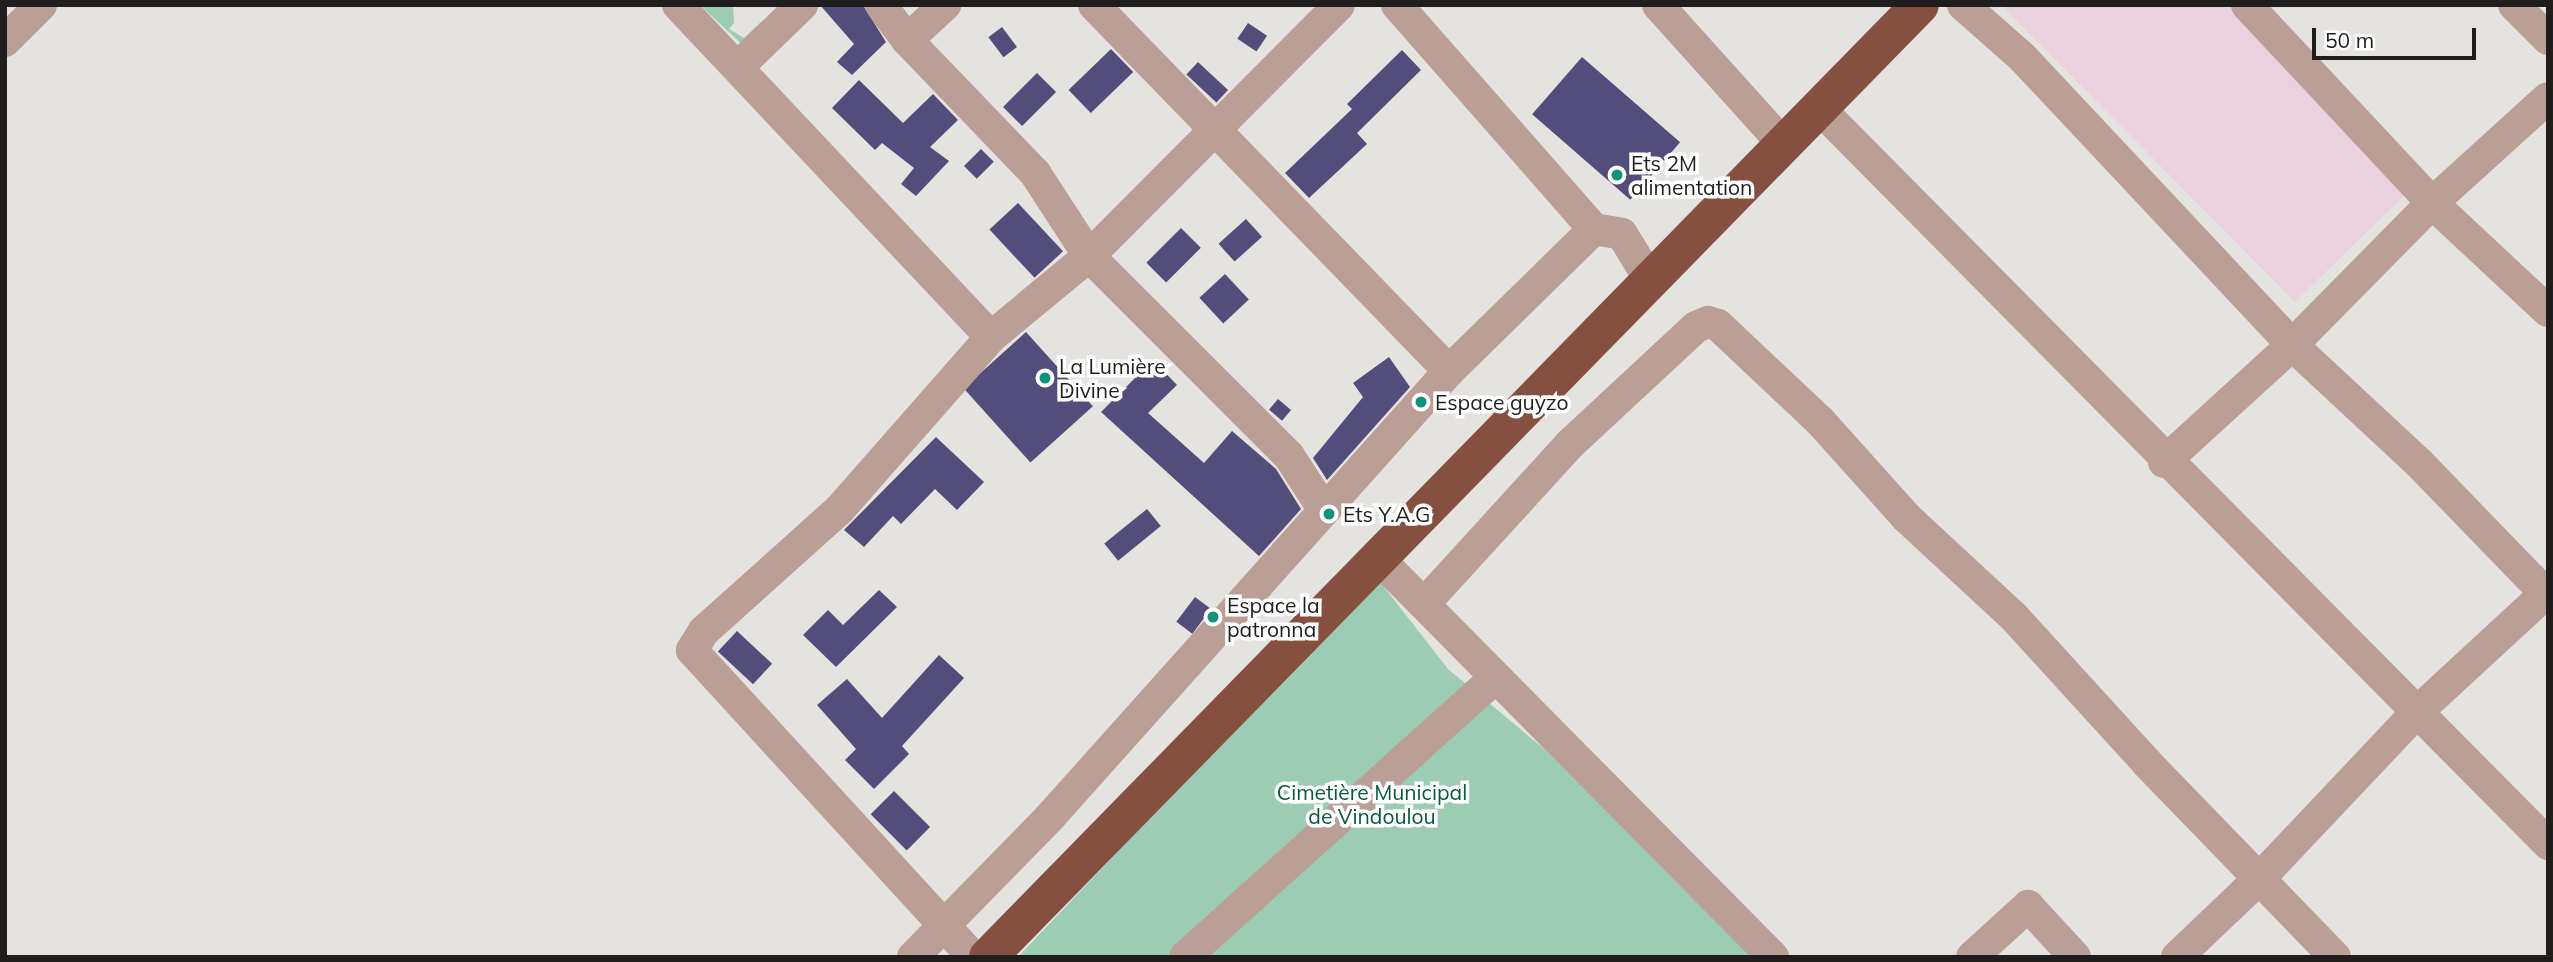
<!DOCTYPE html>
<html>
<head>
<meta charset="utf-8">
<style>
  body { margin:0 }
  #map { position:relative; width:2553px; height:962px; overflow:hidden; background:#e5e3e0; font-family:Mulish,sans-serif }
  div>[style] { position:absolute }
  .industrial>* { inset:0; background:#e9d2de }
  .green>* { inset:0; background:#9cccb4 }
  .building>* { inset:0; background:#534d7c; transform-origin:0 0 }
  .minor>* { height:32px; margin:-16px; padding:0 16px; transform-origin:16px; border-radius:16px; background:#bb9f97 }
  .highway>* { height:38px; margin:-19px; padding:0 19px; transform-origin:19px; border-radius:19px; background:#865041 }
  .dots>* { width:19px; height:19px; translate:-50% -50%; box-sizing:border-box; border:4px solid #fff; border-radius:50% }
  span { translate:-50% -50%; white-space:nowrap; text-align:center; line-height:1.15; -webkit-text-stroke:7px #fff; paint-order:stroke }
  .poi-label { font-size:21px; color:#1f1e1d }
  .left { translate:0 -50%; text-align:left }
  .park-label { font-size:21px; color:#065a3e }
  .frame { position:absolute; inset:0; border:7px solid #1f1e1d; pointer-events:none }
  .scale { position:absolute; left:2312px; top:28px; width:164px; height:32px; box-sizing:border-box; border:4px solid #1f1e1d; border-top:0; padding-left:9px; font-size:21px; line-height:24px; white-space:nowrap; color:#1f1e1d; -webkit-text-stroke:5px #fff; paint-order:stroke }
</style>
</head>
<body>
<div id="map">
  <div class="industrial">
    <div style="clip-path:polygon(2007px 5px,2231px 5px,2412px 188px,2295px 302px,2004px 8px)"></div>
  </div>
  <div class="green">
    <div style="clip-path:polygon(700px 5px,733px 5px,734px 23px,729px 29px,744px 38px,761px 22px,766px 25px,745px 47px)"></div>
    <div style="clip-path:polygon(1377px 578px,1448px 669px,1543px 748px,1759px 957px,1018px 957px)"></div>
  </div>
  <div class="building">
    <div style="clip-path:polygon(820px 5px,863px 5px,886px 42px,852px 75px,837px 62px,854px 44px)"></div>
    <div style="left:1248px;top:23px;width:23px;height:19px;rotate:34deg"></div>
    <div style="left:1002px;top:27px;width:25px;height:17px;rotate:53deg"></div>
    <div style="left:1111px;top:49px;width:32px;height:59px;rotate:46deg"></div>
    <div style="clip-path:polygon(1402px 50px,1421px 70px,1357px 133px,1367px 144px,1309px 198px,1285px 173px,1352px 109px,1347px 104px)"></div>
    <div style="left:1582px;top:57px;width:130px;height:76px;rotate:41deg"></div>
    <div style="left:1198px;top:62px;width:41px;height:17px;rotate:43deg"></div>
    <div style="left:1037px;top:73px;width:27px;height:48px;rotate:45deg"></div>
    <div style="clip-path:polygon(859px 80px,903px 123px,933px 94px,958px 120px,930px 147px,949px 161px,916px 196px,901px 184px,914px 168px,882px 143px,875px 150px,832px 108px)"></div>
    <div style="left:981px;top:149px;width:18px;height:24px;rotate:45deg"></div>
    <div style="left:1018px;top:203px;width:66px;height:39px;rotate:47deg"></div>
    <div style="left:1246px;top:219px;width:24px;height:37px;rotate:48deg"></div>
    <div style="left:1181px;top:228px;width:28px;height:49px;rotate:45deg"></div>
    <div style="left:1225px;top:274px;width:35px;height:35px;rotate:47deg"></div>
    <div style="left:1026px;top:332px;width:100px;height:84px;rotate:48deg"></div>
    <div style="clip-path:polygon(1389px 357px,1410px 387px,1327px 480px,1313px 458px,1363px 397px,1353px 383px)"></div>
    <div style="clip-path:polygon(1153px 360px,1177px 385px,1148px 413px,1204px 463px,1232px 431px,1276px 469px,1301px 509px,1259px 556px,1101px 412px)"></div>
    <div style="left:1278px;top:399px;width:17px;height:14px;rotate:40deg"></div>
    <div style="clip-path:polygon(936px 437px,984px 482px,957px 510px,935px 489px,901px 524px,893px 516px,864px 547px,844px 530px)"></div>
    <div style="left:1147px;top:509px;width:22px;height:55px;rotate:51deg"></div>
    <div style="clip-path:polygon(879px 590px,897px 607px,836px 667px,803px 635px,828px 610px,843px 625px)"></div>
    <div style="left:1195px;top:597px;width:20px;height:31px;rotate:37deg"></div>
    <div style="left:737px;top:631px;width:48px;height:28px;rotate:43deg"></div>
    <div style="clip-path:polygon(939px 655px,964px 678px,902px 746px,909px 754px,874px 789px,845px 760px,856px 749px,817px 705px,847px 679px,882px 718px)"></div>
    <div style="left:894px;top:791px;width:51px;height:33px;rotate:45deg"></div>
  </div>
  <div class="minor">
    <div style="left:678px;top:5px;width:456px;rotate:46.7deg"></div>
    <div style="left:881px;top:5px;width:44px;rotate:53.4deg"></div>
    <div style="left:907px;top:40px;width:185px;rotate:46.1deg"></div>
    <div style="left:1035px;top:173px;width:99px;rotate:57deg"></div>
    <div style="left:1089px;top:256px;width:283px;rotate:45deg"></div>
    <div style="left:1289px;top:456px;width:64px;rotate:57.1deg"></div>
    <div style="left:1094px;top:5px;width:510px;rotate:45.87deg"></div>
    <div style="left:1397px;top:5px;width:298px;rotate:48.7deg"></div>
    <div style="left:1594px;top:229px;width:28px;rotate:10deg"></div>
    <div style="left:1622px;top:234px;width:54px;rotate:58.7deg"></div>
    <div style="left:1658px;top:5px;width:190px;rotate:48deg"></div>
    <div style="left:1963px;top:5px;width:79px;rotate:41.4deg"></div>
    <div style="left:2022px;top:57px;width:395px;rotate:46.8deg"></div>
    <div style="left:2292px;top:345px;width:173px;rotate:42.9deg"></div>
    <div style="left:2419px;top:463px;width:185px;rotate:45.9deg"></div>
    <div style="left:2247px;top:5px;width:271px;rotate:46.9deg"></div>
    <div style="left:2432px;top:203px;width:158px;rotate:43deg"></div>
    <div style="left:2514px;top:5px;width:48px;rotate:45deg"></div>
    <div style="left:907px;top:40px;width:52px;rotate:-42.6deg"></div>
    <div style="left:5px;top:41px;width:51px;rotate:-45deg"></div>
    <div style="left:739px;top:66px;width:88px;rotate:-44.1deg"></div>
    <div style="left:1820px;top:109px;width:1035px;rotate:45.27deg"></div>
    <div style="left:2164px;top:462px;width:173px;rotate:-42.4deg"></div>
    <div style="left:2292px;top:345px;width:199px;rotate:-45.4deg"></div>
    <div style="left:2432px;top:203px;width:156px;rotate:-42.2deg"></div>
    <div style="left:1377px;top:557px;width:563px;rotate:45.29deg"></div>
    <div style="left:1424px;top:604px;width:215px;rotate:-47.6deg"></div>
    <div style="left:1569px;top:445px;width:173px;rotate:-42.9deg"></div>
    <div style="left:1696px;top:327px;width:13px;rotate:-23deg"></div>
    <div style="left:1708px;top:322px;width:10px;rotate:17deg"></div>
    <div style="left:1718px;top:325px;width:140px;rotate:43.3deg"></div>
    <div style="left:1820px;top:421px;width:129px;rotate:48.1deg"></div>
    <div style="left:1906px;top:517px;width:146px;rotate:42.8deg"></div>
    <div style="left:2013px;top:616px;width:199px;rotate:47.6deg"></div>
    <div style="left:2147px;top:763px;width:270px;rotate:45.9deg"></div>
    <div style="left:913px;top:957px;width:196px;rotate:-45.6deg"></div>
    <div style="left:1050px;top:817px;width:598px;rotate:-48.18deg"></div>
    <div style="left:1449px;top:371px;width:203px;rotate:-44.4deg"></div>
    <div style="left:973px;top:957px;width:416px;rotate:-132.5deg"></div>
    <div style="left:692px;top:650px;width:22px;rotate:-58deg"></div>
    <div style="left:704px;top:631px;width:181px;rotate:-41.9deg"></div>
    <div style="left:839px;top:510px;width:230px;rotate:-48.7deg"></div>
    <div style="left:991px;top:337px;width:127px;rotate:-39.6deg"></div>
    <div style="left:1089px;top:256px;width:354px;rotate:-45.1deg"></div>
    <div style="left:1185px;top:957px;width:418px;rotate:-42deg"></div>
    <div style="left:1972px;top:957px;width:76px;rotate:-42.3deg"></div>
    <div style="left:2028px;top:906px;width:69px;rotate:47.3deg"></div>
    <div style="left:2177px;top:957px;width:115px;rotate:-43.6deg"></div>
    <div style="left:2260px;top:878px;width:228px;rotate:-46.6deg"></div>
    <div style="left:2417px;top:712px;width:178px;rotate:-42.7deg"></div>
  </div>
  <div class="highway">
    <div style="left:988px;top:957px;width:1332px;rotate:-45.61deg"></div>
  </div>
  <div class="dots">
    <div style="left:1617px;top:175px;background:#129279"></div>
    <div style="left:1045px;top:378px;background:#129279"></div>
    <div style="left:1421px;top:402px;background:#129279"></div>
    <div style="left:1329px;top:514px;background:#129279"></div>
    <div style="left:1213px;top:617px;background:#129279"></div>
  </div>
  <div class="poi-label">
    <span class="left" style="left:1631px;top:175px">Ets 2M<br>alimentation</span>
    <span class="left" style="left:1059px;top:378px">La Lumière<br>Divine</span>
    <span class="left" style="left:1435px;top:402px">Espace guyzo</span>
    <span class="left" style="left:1343px;top:514px">Ets Y.A.G</span>
    <span class="left" style="left:1227px;top:617px">Espace la<br>patronna</span>
  </div>
  <div class="park-label">
    <span style="left:1372px;top:804px">Cimetière Municipal<br>de Vindoulou</span>
  </div>
  <div class="frame"></div>
  <div class="scale">50 m</div>
</div>
</body>
</html>
